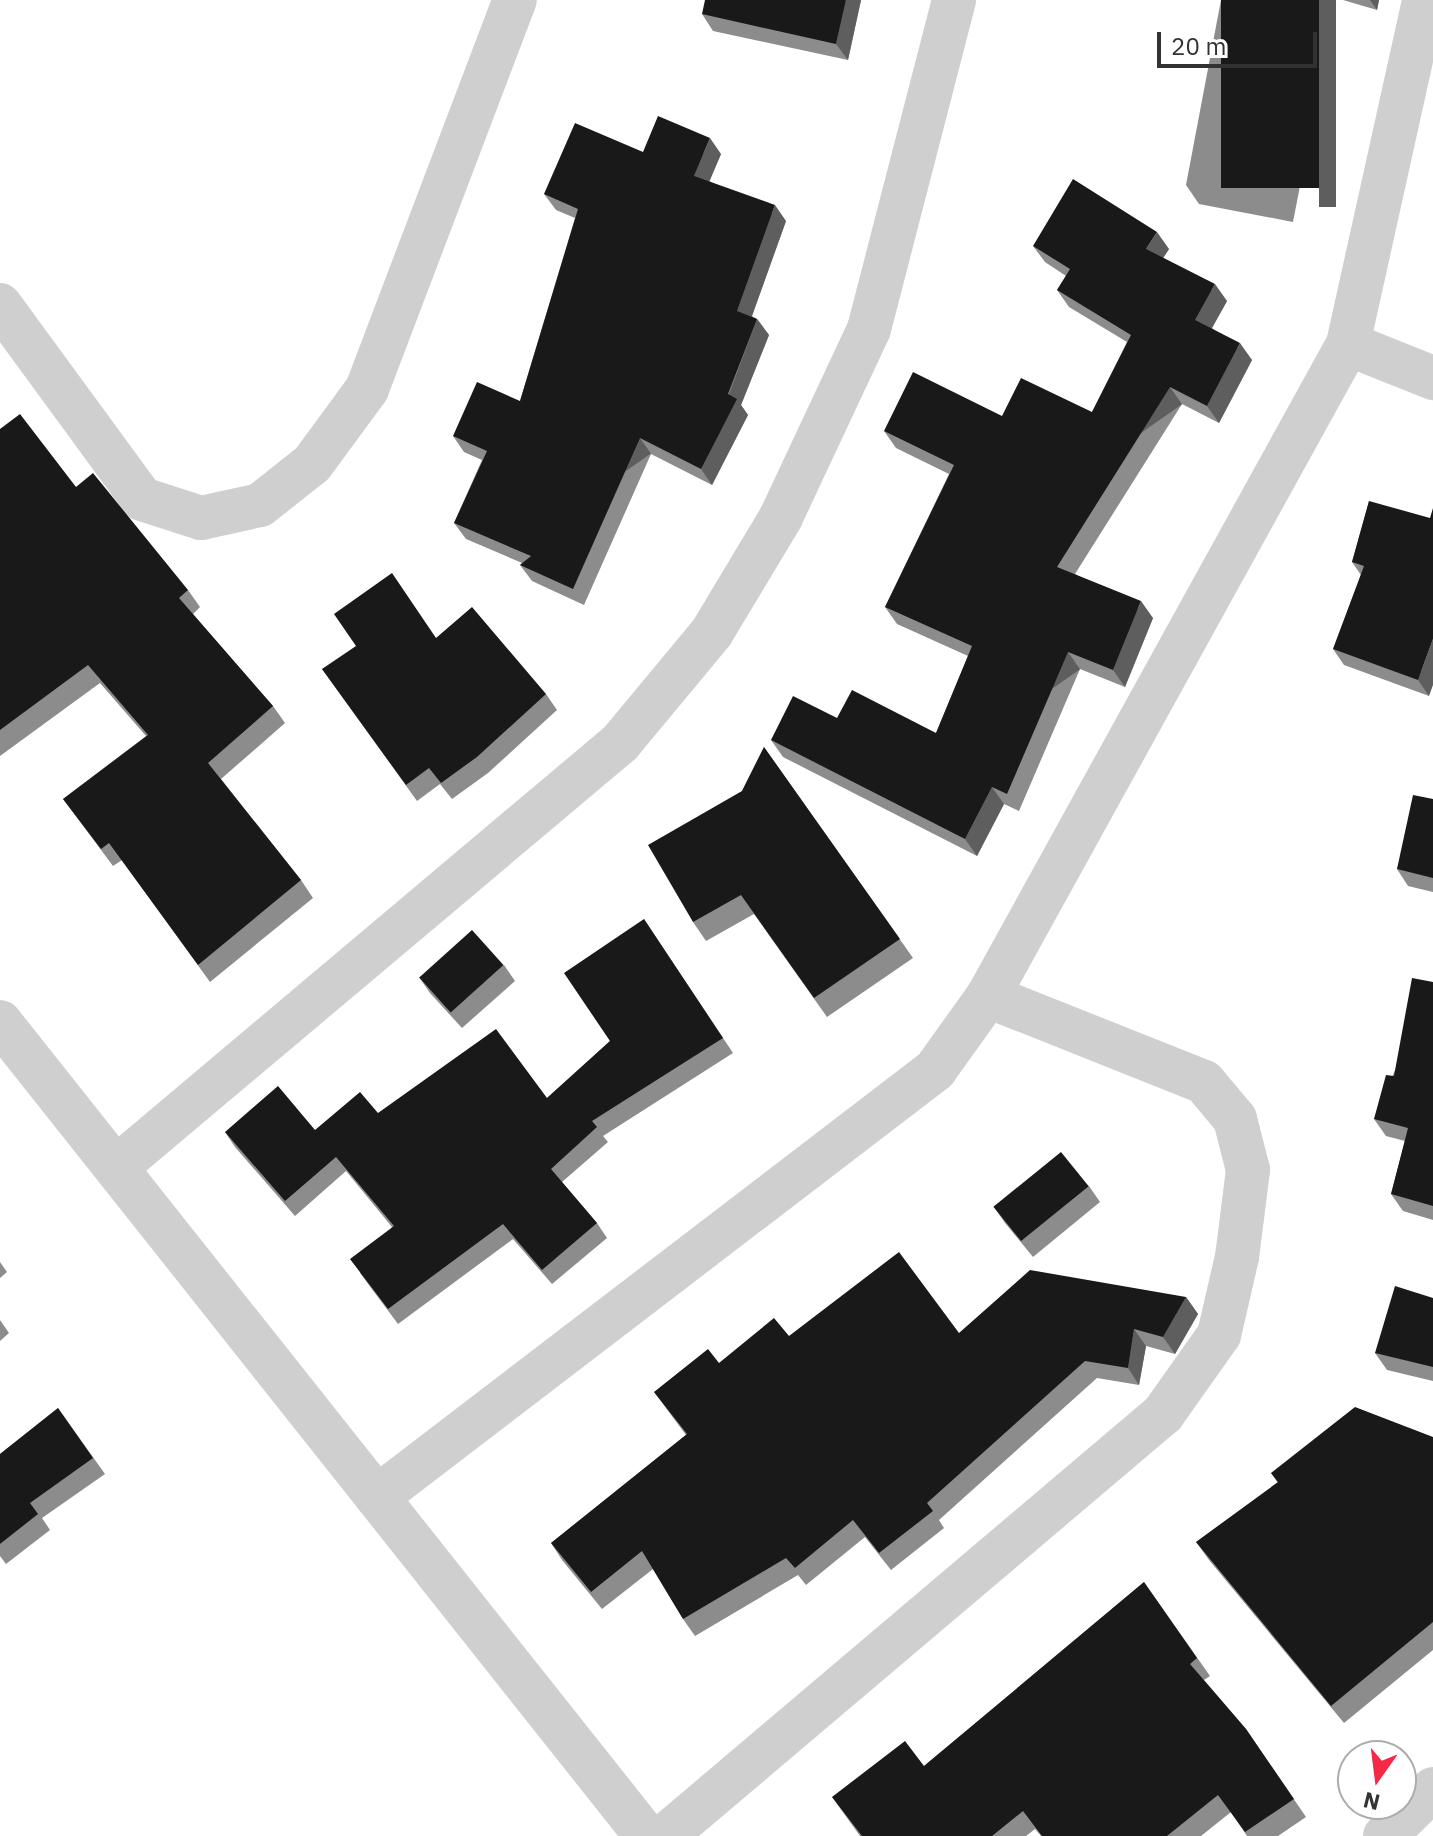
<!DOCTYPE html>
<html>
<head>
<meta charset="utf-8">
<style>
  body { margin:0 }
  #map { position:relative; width:1433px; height:1836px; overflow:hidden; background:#fff; font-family:"IBM Plex Sans",sans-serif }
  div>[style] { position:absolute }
  .street>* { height:44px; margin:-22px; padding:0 22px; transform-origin:22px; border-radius:22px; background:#cfcfcf }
  .wall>* { inset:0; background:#8c8c8c }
  .shaded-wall>* { inset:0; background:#5e5e5e; transform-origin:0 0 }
  .building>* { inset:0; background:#191919; transform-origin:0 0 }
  span { translate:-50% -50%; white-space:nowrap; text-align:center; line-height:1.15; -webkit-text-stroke:8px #fff; paint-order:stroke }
  .north { position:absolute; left:1337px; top:1740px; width:80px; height:80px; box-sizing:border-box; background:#fff; border:2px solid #adadad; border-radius:50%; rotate:194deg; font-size:22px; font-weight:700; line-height:32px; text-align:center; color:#323232 }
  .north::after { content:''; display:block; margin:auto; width:28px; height:36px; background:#f52845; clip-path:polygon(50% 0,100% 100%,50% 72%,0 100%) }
  .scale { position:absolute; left:1157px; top:32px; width:160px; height:36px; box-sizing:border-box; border:4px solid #323232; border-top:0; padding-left:10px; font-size:24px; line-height:28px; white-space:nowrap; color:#323232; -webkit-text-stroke:6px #fff; paint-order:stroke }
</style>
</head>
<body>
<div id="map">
  <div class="street">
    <div style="left:0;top:305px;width:240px;rotate:53.8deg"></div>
    <div style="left:142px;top:499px;width:62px;rotate:17.9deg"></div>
    <div style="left:201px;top:518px;width:60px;rotate:-12.4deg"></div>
    <div style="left:260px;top:505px;width:66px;rotate:-38.3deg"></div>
    <div style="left:312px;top:464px;width:93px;rotate:-53.7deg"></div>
    <div style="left:367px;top:389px;width:416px;rotate:-69.2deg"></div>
    <div style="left:1348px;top:344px;width:92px;rotate:21.8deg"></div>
    <div style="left:0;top:1022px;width:1039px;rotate:51.56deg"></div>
    <div style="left:119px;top:1165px;width:655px;rotate:-40.11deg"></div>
    <div style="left:620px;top:743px;width:144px;rotate:-50.3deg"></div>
    <div style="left:712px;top:632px;width:134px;rotate:-59deg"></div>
    <div style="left:781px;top:517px;width:208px;rotate:-64.9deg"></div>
    <div style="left:869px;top:329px;width:340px;rotate:-75.5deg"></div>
    <div style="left:377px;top:1497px;width:703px;rotate:-37.42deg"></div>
    <div style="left:935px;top:1070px;width:91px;rotate:-54.4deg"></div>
    <div style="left:988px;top:996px;width:745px;rotate:-61.09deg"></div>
    <div style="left:1348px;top:344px;width:352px;rotate:-77.5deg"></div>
    <div style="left:665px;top:1836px;width:653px;rotate:-40.28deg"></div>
    <div style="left:1163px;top:1414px;width:97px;rotate:-54.7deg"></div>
    <div style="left:1219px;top:1335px;width:80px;rotate:-77deg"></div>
    <div style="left:1237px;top:1257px;width:88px;rotate:-82.8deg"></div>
    <div style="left:1248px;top:1170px;width:53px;rotate:-104.3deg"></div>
    <div style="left:1235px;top:1119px;width:48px;rotate:-130deg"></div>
    <div style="left:1204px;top:1082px;width:232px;rotate:-158.3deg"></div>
    <div style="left:1385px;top:1836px;width:67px;rotate:-44.4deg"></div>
  </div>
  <div class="wall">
    <div style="clip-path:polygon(861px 0,848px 60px,713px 31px,702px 14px)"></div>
    <div style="clip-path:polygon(1221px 0,1336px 0,1293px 222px,1199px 204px,1186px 185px)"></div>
    <div style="clip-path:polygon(1343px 0,1379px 0,1377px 10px)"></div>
    <div style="clip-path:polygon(643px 152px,721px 154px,709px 181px,786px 221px,752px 316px,757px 319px,769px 335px,741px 405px,748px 415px,712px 485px,651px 454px,584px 605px,532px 581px,520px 565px,522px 563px,466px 539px,454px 523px,482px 460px,464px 452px,453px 436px,520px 401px,575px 218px,556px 210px,544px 194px)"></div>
    <div style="clip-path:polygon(1033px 246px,1169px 249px,1163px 258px,1227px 301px,1212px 328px,1252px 360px,1219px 423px,1182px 404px,1075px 574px,1153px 618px,1125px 687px,1080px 669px,1019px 811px,1004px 804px,977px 856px,783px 757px,771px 740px,837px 718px,936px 733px,968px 656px,897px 624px,885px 607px,949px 474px,896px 448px,884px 431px,1002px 416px,1092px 412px,1127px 342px,1069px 307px,1057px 290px,1066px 276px,1045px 262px)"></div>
    <div style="clip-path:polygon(0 429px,76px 487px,188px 590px,200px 607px,193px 614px,273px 706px,285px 723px,221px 779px,301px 880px,313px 898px,210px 982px,122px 860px,113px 866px,63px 799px,146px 736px,100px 683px,0 756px)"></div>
    <div style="clip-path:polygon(1369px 501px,1429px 696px,1344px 665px,1333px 649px,1361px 575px,1352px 562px)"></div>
    <div style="clip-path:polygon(437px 638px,546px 694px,557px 710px,488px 773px,452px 799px,440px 784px,417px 801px,322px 669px)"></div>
    <div style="clip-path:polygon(764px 747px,913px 958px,827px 1017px,754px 914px,706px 941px,693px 922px,742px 791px)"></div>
    <div style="clip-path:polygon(1433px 799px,1433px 892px,1408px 886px,1397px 869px)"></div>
    <div style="clip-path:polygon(644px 919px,733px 1053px,603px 1136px,608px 1142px,562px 1182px,597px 1223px,607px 1238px,552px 1284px,513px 1239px,398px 1324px,360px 1273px,392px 1227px,346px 1171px,295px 1216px,235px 1147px,225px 1132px,315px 1130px,378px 1113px,547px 1098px,610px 1041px)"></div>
    <div style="clip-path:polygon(504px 965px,515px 981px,462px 1028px,430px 993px,419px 977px)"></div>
    <div style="clip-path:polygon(1433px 982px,1433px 1220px,1403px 1211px,1391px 1194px,1405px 1141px,1386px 1136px,1374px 1119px)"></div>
    <div style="clip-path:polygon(1089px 1186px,1100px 1202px,1033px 1257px,1005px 1223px,994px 1207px)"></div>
    <div style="clip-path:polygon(0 1262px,7px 1272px,0 1278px)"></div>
    <div style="clip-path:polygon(1186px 1297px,1198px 1314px,1175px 1354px,1146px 1346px,1139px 1385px,1097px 1378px,939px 1520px,944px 1528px,891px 1570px,865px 1537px,806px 1585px,798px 1575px,695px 1636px,683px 1619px,653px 1569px,602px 1609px,562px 1560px,551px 1543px,686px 1435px,654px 1392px,719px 1363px,789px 1336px,959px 1333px)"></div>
    <div style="clip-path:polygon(1433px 1298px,1433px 1381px,1387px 1370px,1375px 1353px)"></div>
    <div style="clip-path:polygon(0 1320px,9px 1333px,0 1341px)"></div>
    <div style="clip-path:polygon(58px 1408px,105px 1474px,42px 1518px,50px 1530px,6px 1564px,0 1556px,0 1454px)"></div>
    <div style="clip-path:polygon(1433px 1437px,1433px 1650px,1344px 1723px,1209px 1560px,1196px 1542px,1278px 1483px,1271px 1473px)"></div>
    <div style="clip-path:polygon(1144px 1582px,1210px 1676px,1204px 1680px,1246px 1729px,1306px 1817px,1278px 1836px,1247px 1836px,1231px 1812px,1201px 1836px,1041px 1836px,1035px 1829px,1026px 1836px,860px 1836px,832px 1797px,924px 1766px)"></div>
  </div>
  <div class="shaded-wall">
    <div style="clip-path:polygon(846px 0,861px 0,848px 60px,836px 44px)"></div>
    <div style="left:1319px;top:0;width:17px;height:207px"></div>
    <div style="clip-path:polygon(1370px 0,1379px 0,1377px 10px)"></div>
    <div style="clip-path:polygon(710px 138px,721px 154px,705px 192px,694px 176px)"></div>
    <div style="clip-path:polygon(775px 205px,786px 221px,748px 327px,737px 311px)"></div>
    <div style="clip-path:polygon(1157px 232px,1169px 249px,1158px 266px,1146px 249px)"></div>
    <div style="clip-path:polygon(1215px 284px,1227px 301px,1207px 337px,1195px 320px)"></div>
    <div style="clip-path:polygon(757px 319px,769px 335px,741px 405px,748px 415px,712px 485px,701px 469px)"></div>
    <div style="clip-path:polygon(1240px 343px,1252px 360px,1219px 423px,1207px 406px)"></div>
    <div style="left:1170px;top:387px;width:21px;height:213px;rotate:55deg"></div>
    <div style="left:640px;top:438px;width:19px;height:165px;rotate:55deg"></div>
    <div style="clip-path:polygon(1141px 601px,1153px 618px,1125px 687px,1113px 670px)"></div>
    <div style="clip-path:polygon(1433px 639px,1433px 685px,1429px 696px,1418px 680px)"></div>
    <div style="left:1068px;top:652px;width:21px;height:155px;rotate:55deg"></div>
    <div style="clip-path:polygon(992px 787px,1004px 804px,977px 856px,965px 839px)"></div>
    <div style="clip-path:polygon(1186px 1297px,1198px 1314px,1175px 1354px,1163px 1337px)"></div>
    <div style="clip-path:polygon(1134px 1329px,1146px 1346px,1139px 1385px,1128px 1368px)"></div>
  </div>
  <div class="building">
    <div style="clip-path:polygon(705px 0,846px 0,836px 44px,702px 14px)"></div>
    <div style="left:1221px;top:0;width:98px;height:188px"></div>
    <div style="clip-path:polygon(658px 116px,710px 138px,694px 176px,775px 205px,737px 311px,757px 319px,728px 394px,737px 399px,701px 469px,640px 438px,573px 589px,520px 565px,531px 556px,454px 523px,487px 451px,453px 436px,477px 382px,520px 401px,578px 209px,544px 194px,575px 123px,643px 152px)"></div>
    <div style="clip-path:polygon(1073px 179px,1157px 232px,1146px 249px,1215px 284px,1195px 320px,1240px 343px,1207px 406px,1170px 387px,1057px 567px,1141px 601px,1113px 670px,1068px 652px,1007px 794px,992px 787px,965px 839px,771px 740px,793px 696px,837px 718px,852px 690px,936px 733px,972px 646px,885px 607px,954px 465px,884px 431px,913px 372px,1002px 416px,1021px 378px,1092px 412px,1131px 335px,1057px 290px,1070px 269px,1033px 246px)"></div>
    <div style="clip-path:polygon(20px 414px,76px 487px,93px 473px,188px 590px,179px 598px,273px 706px,208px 763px,301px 880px,198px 965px,109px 843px,101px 849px,63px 799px,148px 735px,88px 665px,0 730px,0 429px)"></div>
    <div style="clip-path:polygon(1369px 501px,1430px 518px,1433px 508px,1433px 639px,1418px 680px,1333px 649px,1364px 566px,1352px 562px)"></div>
    <div style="clip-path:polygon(392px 573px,436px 638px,472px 607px,546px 694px,477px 757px,441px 783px,429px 768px,406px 785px,322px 669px,356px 646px,334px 614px)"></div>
    <div style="clip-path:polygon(764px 747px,900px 939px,814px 998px,741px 895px,693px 922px,648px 845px,742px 791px)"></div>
    <div style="clip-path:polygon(1413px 795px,1433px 799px,1433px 878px,1397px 869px)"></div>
    <div style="clip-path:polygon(644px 919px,723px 1038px,592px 1121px,597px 1127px,551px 1169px,597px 1223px,542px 1270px,503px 1224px,388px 1309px,350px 1259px,394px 1226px,336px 1157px,285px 1201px,225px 1132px,278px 1086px,315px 1130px,360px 1092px,378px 1113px,496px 1029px,547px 1098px,610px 1041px,564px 973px)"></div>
    <div style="left:472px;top:930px;width:47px;height:71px;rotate:48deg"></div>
    <div style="clip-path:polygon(1412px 978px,1433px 982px,1433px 1206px,1391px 1194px,1408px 1128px,1374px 1119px,1386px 1075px,1394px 1076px)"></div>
    <div style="left:1061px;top:1152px;width:44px;height:87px;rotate:51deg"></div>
    <div style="clip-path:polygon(899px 1252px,959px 1333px,1030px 1270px,1186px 1297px,1163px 1337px,1134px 1329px,1128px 1368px,1085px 1361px,927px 1503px,933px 1511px,879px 1553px,853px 1520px,795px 1568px,786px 1558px,683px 1619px,642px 1551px,591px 1592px,551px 1543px,687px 1434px,654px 1392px,708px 1349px,719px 1363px,774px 1318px,789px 1336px)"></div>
    <div style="clip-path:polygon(1395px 1286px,1433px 1298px,1433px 1367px,1375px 1353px)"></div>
    <div style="clip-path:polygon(1355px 1407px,1433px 1437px,1433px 1622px,1331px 1706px,1196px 1542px,1278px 1482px,1271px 1473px)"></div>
    <div style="clip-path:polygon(58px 1408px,93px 1458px,30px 1503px,38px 1514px,0 1544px,0 1454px)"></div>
    <div style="clip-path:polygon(1144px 1582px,1197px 1658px,1190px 1664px,1246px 1729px,1294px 1799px,1245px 1832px,1218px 1795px,1167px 1836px,1042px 1836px,1023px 1811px,992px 1836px,862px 1836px,832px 1797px,905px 1741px,924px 1766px)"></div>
  </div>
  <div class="north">N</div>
  <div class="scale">20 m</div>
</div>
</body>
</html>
